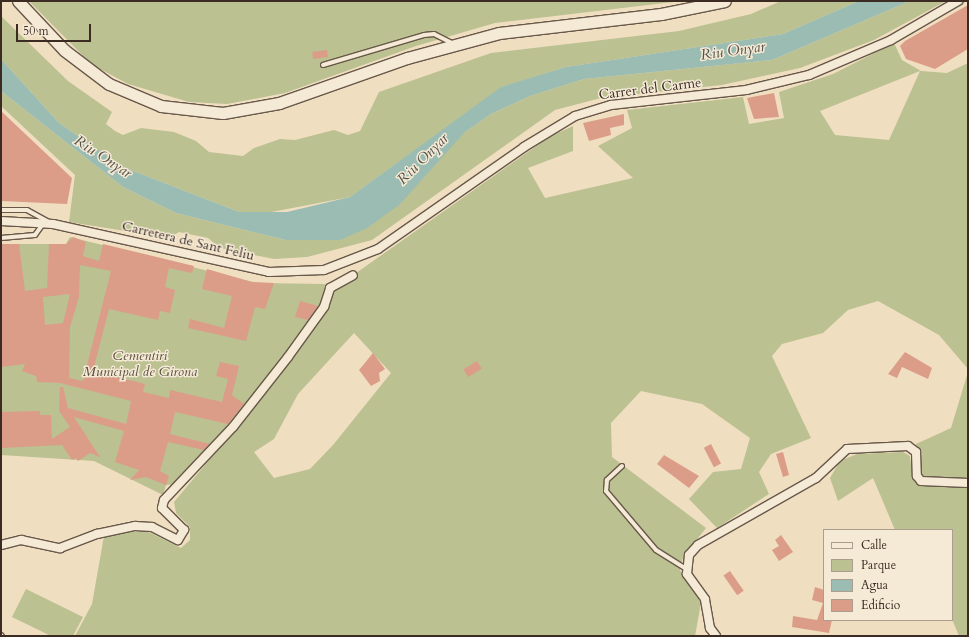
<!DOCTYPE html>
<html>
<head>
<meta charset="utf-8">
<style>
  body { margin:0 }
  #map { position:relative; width:969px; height:637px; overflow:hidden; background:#f0dec0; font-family:Cardo,serif }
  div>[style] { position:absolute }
  .green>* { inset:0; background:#bbc191 }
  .water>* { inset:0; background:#9abcb2 }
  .building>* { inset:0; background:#dc9d88; transform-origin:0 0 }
  .roads { filter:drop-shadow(1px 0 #68584a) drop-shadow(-1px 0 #68584a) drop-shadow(0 1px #68584a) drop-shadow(0 -1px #68584a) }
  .lane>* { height:4px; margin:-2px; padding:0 2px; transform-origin:2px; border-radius:2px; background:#f5ead6 }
  .street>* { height:8px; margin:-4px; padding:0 4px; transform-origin:4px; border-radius:4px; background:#f5ead6 }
  .secondary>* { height:11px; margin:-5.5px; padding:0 5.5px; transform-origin:5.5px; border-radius:5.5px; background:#f5ead6 }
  span { translate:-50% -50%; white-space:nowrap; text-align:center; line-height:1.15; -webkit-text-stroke:3px #f5ead6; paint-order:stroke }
  .street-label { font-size:14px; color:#3b2b23 }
  .park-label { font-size:14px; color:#5b503e; font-style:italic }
  .water-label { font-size:15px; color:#534f47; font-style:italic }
  .frame { position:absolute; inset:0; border:2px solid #3b2b23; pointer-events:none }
  .legend { position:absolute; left:823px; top:529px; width:130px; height:92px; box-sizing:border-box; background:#f5ead6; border:1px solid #ab9e8e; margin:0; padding:5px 7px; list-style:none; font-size:12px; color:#3b2b23 }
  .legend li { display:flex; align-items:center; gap:8px; height:20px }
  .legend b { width:20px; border:1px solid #ab9e8e }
  .scale { position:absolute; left:16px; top:24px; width:75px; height:18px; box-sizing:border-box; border:2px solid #3b2b23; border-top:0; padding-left:5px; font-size:12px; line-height:14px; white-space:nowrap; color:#3b2b23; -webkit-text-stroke:3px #f5ead6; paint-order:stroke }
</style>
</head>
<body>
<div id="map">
  <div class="green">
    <div style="clip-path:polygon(29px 1px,682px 1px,495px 23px,416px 46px,285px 93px,227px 104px,189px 102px,128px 84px,91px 64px)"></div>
    <div style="clip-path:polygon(781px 1px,859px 1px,783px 34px,566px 67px,502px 87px,350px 197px,261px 214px,239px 212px,123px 167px,59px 123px,1px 59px,1px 16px,68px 81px,112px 112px,106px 124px,115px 131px,123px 135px,141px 128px,174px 132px,196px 141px,209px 152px,243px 156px,254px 148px,280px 139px,295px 140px,334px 130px,348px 135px,360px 131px,379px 92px,491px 53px,679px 31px,751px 14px)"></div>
    <div style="clip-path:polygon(910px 1px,946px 1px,874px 40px,800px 68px,722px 85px,601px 98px,555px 110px,372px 240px,307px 257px,274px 259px,220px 248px,208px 238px,179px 232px,169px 238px,69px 222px,75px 175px,1px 106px,1px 91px,123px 187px,176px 213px,286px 240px,340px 240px,465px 132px,491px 114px,530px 96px,584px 79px,772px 60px)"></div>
    <div style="clip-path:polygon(evenodd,894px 43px,902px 60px,921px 71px,947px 73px,968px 63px,968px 369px,939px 335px,878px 301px,848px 310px,823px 333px,782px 344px,772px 356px,811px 438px,771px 454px,759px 472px,769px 494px,717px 528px,689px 499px,713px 472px,741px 469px,750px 438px,702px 404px,641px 391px,611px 423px,612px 457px,706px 528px,683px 557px,680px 570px,701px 603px,695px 636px,75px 636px,92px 604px,104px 536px,126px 531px,149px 532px,181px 548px,190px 540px,190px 527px,176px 513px,174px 502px,282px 373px,328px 306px,332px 290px,549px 137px,573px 126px,573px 151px,528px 168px,545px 198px,633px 178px,598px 146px,632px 128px,627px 110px,743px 97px,749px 124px,784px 118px,779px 92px,833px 74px,894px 43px,920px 71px,889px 140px,835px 135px,820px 111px,920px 71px,894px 43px,354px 333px,391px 373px,333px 445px,310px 469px,274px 478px,254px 452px,274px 439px,298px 394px,354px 333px)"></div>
    <div style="clip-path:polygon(70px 237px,257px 283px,325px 284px,321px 307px,231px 426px,176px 484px,166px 485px,163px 495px,94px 461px,1px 455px,1px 244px,66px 244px)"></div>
    <div style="clip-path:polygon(968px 372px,968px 479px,922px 478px,916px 444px,951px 428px)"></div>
    <div style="clip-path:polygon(903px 452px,910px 456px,912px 476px,918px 485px,968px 487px,968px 636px,959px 636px,952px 619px,952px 530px,895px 530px,873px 478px,838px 501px,830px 478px,840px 461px,857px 454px)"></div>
    <div style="clip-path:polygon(26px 589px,83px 617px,73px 636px,51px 636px,12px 617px)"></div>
  </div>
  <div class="water">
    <div style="clip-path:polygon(859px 1px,910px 1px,772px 60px,584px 79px,530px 96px,491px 114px,465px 132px,399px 205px,367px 228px,340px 240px,286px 240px,176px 213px,123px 187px,1px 91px,1px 59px,59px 123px,123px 167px,239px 212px,287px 212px,350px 197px,501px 87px,566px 67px,783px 34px)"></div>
  </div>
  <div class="building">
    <div style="clip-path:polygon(968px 5px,968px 49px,935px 69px,906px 59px,900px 46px,905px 41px)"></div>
    <div style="left:327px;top:50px;width:7px;height:15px;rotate:82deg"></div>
    <div style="clip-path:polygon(774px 93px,779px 117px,754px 119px,747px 98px)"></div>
    <div style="clip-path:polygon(1px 111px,72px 178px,67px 204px,1px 201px)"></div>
    <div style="clip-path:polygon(624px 114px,624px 125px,610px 128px,611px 135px,589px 141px,583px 123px)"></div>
    <div style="clip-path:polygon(evenodd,73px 237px,86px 242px,83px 256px,99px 261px,103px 244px,194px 266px,192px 273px,169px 268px,165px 287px,175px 290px,170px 313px,160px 311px,158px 320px,109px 309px,93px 371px,145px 384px,143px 392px,169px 398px,170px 390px,222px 402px,228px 379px,216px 376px,220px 362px,239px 366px,232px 395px,244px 404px,228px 424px,175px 412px,170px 434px,210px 444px,204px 450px,168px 442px,160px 471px,169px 476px,166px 485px,146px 477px,130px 480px,139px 470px,115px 462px,124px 431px,74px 417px,100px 457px,90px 453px,78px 461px,76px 458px,72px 460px,62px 445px,2px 448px,1px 412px,40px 411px,40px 415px,51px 415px,52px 439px,70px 427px,59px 411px,60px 387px,63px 387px,68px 408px,126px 424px,131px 401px,60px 383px,37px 382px,36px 376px,22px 371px,25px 364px,1px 367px,1px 244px,19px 244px,25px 291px,47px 288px,49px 244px,66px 244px,73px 237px,80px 265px,111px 271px,83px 381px,69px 378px,70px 327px,79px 297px,80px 265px,73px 237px,70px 294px,63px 323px,45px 325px,43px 297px,70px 294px)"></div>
    <div style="clip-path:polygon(207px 269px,252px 282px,274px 283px,265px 309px,255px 307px,246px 341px,188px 328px,190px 319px,224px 328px,232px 296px,202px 289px)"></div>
    <div style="clip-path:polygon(300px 301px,318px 306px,308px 320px,295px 317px)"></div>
    <div style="clip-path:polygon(905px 352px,932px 368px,928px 379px,902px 367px,897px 378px,888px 374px)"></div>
    <div style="clip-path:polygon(373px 353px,385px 369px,379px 373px,380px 381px,371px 386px,359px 370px)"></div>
    <div style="left:477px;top:361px;width:9px;height:16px;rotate:58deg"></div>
    <div style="left:711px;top:444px;width:22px;height:8px;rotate:63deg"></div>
    <div style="clip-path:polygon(783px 452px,789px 475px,783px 477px,776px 454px)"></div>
    <div style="clip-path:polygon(664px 455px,699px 476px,689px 488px,657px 464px)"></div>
    <div style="clip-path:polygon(781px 535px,793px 552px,779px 561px,772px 550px,779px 546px,775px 540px)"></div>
    <div style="left:730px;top:571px;width:24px;height:8px;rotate:55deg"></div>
    <div style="clip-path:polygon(815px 587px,824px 590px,824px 620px,832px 620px,829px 633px,792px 627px,793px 616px,817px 620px,823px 603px,812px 600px)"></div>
  </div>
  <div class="roads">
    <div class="lane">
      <div style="left:323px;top:65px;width:105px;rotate:-16.5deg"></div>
      <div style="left:424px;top:35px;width:10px;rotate:-6deg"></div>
      <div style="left:434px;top:34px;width:20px;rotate:27deg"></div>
      <div style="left:1px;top:210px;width:26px"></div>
      <div style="left:27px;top:210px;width:25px;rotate:29deg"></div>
      <div style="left:1px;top:238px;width:34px;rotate:-5deg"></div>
      <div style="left:35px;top:235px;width:14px;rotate:-54deg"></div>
      <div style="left:622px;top:466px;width:21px;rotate:137deg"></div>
      <div style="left:607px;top:480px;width:11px;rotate:95deg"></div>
      <div style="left:606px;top:491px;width:77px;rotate:49.7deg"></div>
      <div style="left:656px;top:550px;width:36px;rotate:32deg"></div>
      <div style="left:1px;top:635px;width:1px;rotate:45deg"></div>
    </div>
    <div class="street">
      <div style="left:1px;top:221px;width:52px;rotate:3.3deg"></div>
      <div style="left:53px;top:224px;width:221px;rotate:12.5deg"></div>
      <div style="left:269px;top:272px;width:55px;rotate:-2.1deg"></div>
      <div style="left:324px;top:270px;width:58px;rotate:-21.3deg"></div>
      <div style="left:378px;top:249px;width:178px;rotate:-34.9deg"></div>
      <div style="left:524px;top:147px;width:60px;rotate:-31.3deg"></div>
      <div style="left:575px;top:116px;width:38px;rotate:-17deg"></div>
      <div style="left:611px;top:105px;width:136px;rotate:-6.3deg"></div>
      <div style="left:746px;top:90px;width:65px;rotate:-13.4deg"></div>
      <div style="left:809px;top:75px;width:89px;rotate:-23.1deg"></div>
      <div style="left:891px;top:40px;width:78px;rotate:-30.2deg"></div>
      <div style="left:1px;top:545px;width:21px;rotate:-14deg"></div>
      <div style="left:21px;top:540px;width:40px;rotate:12deg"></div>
      <div style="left:60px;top:548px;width:40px;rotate:-21deg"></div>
      <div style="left:97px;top:534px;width:39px;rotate:-12deg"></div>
      <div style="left:135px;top:526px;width:17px;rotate:3deg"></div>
      <div style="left:152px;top:527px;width:29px;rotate:27deg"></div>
      <div style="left:178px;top:540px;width:12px;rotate:-59deg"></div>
      <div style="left:184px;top:530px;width:31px;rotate:-135deg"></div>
      <div style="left:162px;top:508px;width:8px;rotate:-76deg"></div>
      <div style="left:164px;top:500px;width:100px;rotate:-46.6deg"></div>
      <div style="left:233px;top:427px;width:89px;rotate:-51.8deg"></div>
      <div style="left:288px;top:357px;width:62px;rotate:-54.2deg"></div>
      <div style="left:324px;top:307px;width:20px;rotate:-72deg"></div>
      <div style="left:330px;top:288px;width:26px;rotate:-29deg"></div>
      <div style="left:716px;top:636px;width:10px;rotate:-127deg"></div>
      <div style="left:710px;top:628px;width:29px;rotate:-100deg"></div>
      <div style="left:705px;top:599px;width:31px;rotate:-126deg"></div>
      <div style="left:687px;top:574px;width:19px;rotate:-84deg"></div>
      <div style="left:689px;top:555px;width:13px;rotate:-48deg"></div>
      <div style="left:698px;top:545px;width:136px;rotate:-29.6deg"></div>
      <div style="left:816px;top:478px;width:42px;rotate:-43.1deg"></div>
      <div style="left:847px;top:449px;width:61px;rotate:-2.8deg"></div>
      <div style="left:908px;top:446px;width:10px;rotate:37deg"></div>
      <div style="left:916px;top:452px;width:24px;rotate:88deg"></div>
      <div style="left:917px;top:476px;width:6px;rotate:51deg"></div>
      <div style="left:921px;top:481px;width:47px;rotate:2.4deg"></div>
    </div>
    <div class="secondary">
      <div style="left:18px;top:1px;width:67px;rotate:46.8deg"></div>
      <div style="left:64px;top:50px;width:56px;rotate:37.1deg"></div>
      <div style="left:109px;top:84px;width:56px;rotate:22.9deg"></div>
      <div style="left:161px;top:106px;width:62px;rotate:6.4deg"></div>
      <div style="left:223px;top:113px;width:57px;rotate:-10.1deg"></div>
      <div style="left:279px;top:103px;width:136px;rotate:-19.4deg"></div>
      <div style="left:407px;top:58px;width:95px;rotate:-15.2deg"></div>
      <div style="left:499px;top:33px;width:163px;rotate:-6.7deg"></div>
      <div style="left:661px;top:14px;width:65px;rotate:-11.5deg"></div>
    </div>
  </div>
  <div class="street-label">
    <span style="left:650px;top:89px;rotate:-7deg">Carrer del Carme</span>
    <span style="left:188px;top:241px;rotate:13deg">Carretera de Sant Feliu</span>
  </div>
  <div class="park-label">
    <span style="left:140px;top:364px">Cementiri<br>Municipal de Girona</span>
  </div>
  <div class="water-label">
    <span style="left:733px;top:51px;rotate:-8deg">Riu Onyar</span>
    <span style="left:103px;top:157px;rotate:33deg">Riu Onyar</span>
    <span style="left:423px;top:159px;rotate:-45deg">Riu Onyar</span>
  </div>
  <div class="frame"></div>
  <ul class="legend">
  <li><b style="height:5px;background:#f5ead6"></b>Calle</li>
  <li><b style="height:11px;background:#bbc191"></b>Parque</li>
  <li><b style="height:11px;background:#9abcb2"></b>Agua</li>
  <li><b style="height:11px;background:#dc9d88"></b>Edificio</li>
  </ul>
  <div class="scale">50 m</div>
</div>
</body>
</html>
